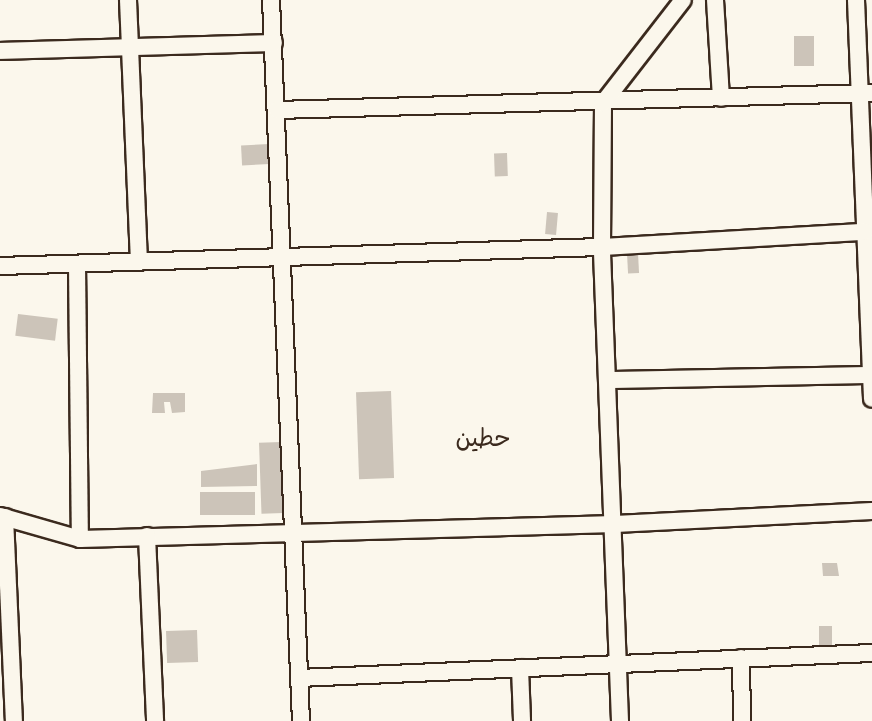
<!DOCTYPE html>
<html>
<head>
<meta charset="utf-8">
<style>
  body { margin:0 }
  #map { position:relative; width:872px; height:721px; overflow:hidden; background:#fbf7ec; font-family:"Patrick Hand","Playpen Sans Arabic",sans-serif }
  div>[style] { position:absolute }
  .building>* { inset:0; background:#ccc4b9; transform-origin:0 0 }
  .roads { filter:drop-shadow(2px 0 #3b2a1e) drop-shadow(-2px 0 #3b2a1e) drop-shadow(0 2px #3b2a1e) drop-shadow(0 -2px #3b2a1e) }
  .minor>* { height:16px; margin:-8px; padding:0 8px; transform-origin:8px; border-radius:8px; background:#fbf7ec }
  span { translate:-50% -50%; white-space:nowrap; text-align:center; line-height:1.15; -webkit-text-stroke:4.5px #fbf7ec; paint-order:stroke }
  .quarter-label { font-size:24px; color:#3b2a1e }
</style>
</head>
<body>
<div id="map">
  <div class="building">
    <div style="left:794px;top:36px;width:20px;height:30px"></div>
    <div style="left:269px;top:144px;width:20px;height:28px;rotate:87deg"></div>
    <div style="left:507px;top:153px;width:23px;height:13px;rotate:88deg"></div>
    <div style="left:547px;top:212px;width:11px;height:22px;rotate:5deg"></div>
    <div style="left:638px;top:253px;width:20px;height:11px;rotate:87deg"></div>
    <div style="left:18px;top:314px;width:40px;height:22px;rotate:7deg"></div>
    <div style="left:391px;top:391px;width:87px;height:35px;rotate:88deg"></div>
    <div style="clip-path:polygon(153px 393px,185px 393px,185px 412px,172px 413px,170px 402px,164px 402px,165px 413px,152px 413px)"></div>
    <div style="left:281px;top:442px;width:71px;height:22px;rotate:88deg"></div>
    <div style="clip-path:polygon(257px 464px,257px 486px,201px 487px,201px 471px)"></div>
    <div style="left:255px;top:492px;width:23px;height:55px;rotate:90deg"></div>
    <div style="clip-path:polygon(822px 563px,837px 563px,839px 576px,823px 576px)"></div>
    <div style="left:819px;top:626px;width:13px;height:19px"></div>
    <div style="left:197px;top:630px;width:32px;height:31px;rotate:88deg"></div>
  </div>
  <div class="roads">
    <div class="minor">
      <div style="left:128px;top:0;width:262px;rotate:87.6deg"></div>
      <div style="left:271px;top:0;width:722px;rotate:87.62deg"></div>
      <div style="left:715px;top:0;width:98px;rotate:86.5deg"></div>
      <div style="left:856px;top:0;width:399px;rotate:87.7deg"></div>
      <div style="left:0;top:51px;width:274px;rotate:-1.7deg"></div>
      <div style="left:277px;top:110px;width:595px;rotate:-1.64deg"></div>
      <div style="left:77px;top:264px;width:275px;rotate:89.4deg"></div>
      <div style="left:0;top:266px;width:602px;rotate:-1.81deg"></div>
      <div style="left:602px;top:247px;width:264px;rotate:-3.3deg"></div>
      <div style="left:608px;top:380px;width:264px;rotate:-1.1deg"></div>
      <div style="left:0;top:516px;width:83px;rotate:16deg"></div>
      <div style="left:80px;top:539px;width:535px;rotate:-1.61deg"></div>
      <div style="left:615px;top:524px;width:257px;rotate:-2.9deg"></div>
      <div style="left:5px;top:517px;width:204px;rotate:87.5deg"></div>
      <div style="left:147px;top:536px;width:185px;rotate:87.5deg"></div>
      <div style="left:741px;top:658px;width:63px;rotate:89.1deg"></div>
      <div style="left:520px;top:668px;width:53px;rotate:87.8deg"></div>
      <div style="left:299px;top:678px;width:574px;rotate:-2.5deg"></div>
      <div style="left:620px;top:721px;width:474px;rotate:-92.2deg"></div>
      <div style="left:602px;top:247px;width:144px;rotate:-89.6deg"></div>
      <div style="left:603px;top:103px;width:130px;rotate:-52.2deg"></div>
    </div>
  </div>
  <div class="quarter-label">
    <span style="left:483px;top:438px">حطين</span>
  </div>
</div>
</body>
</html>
